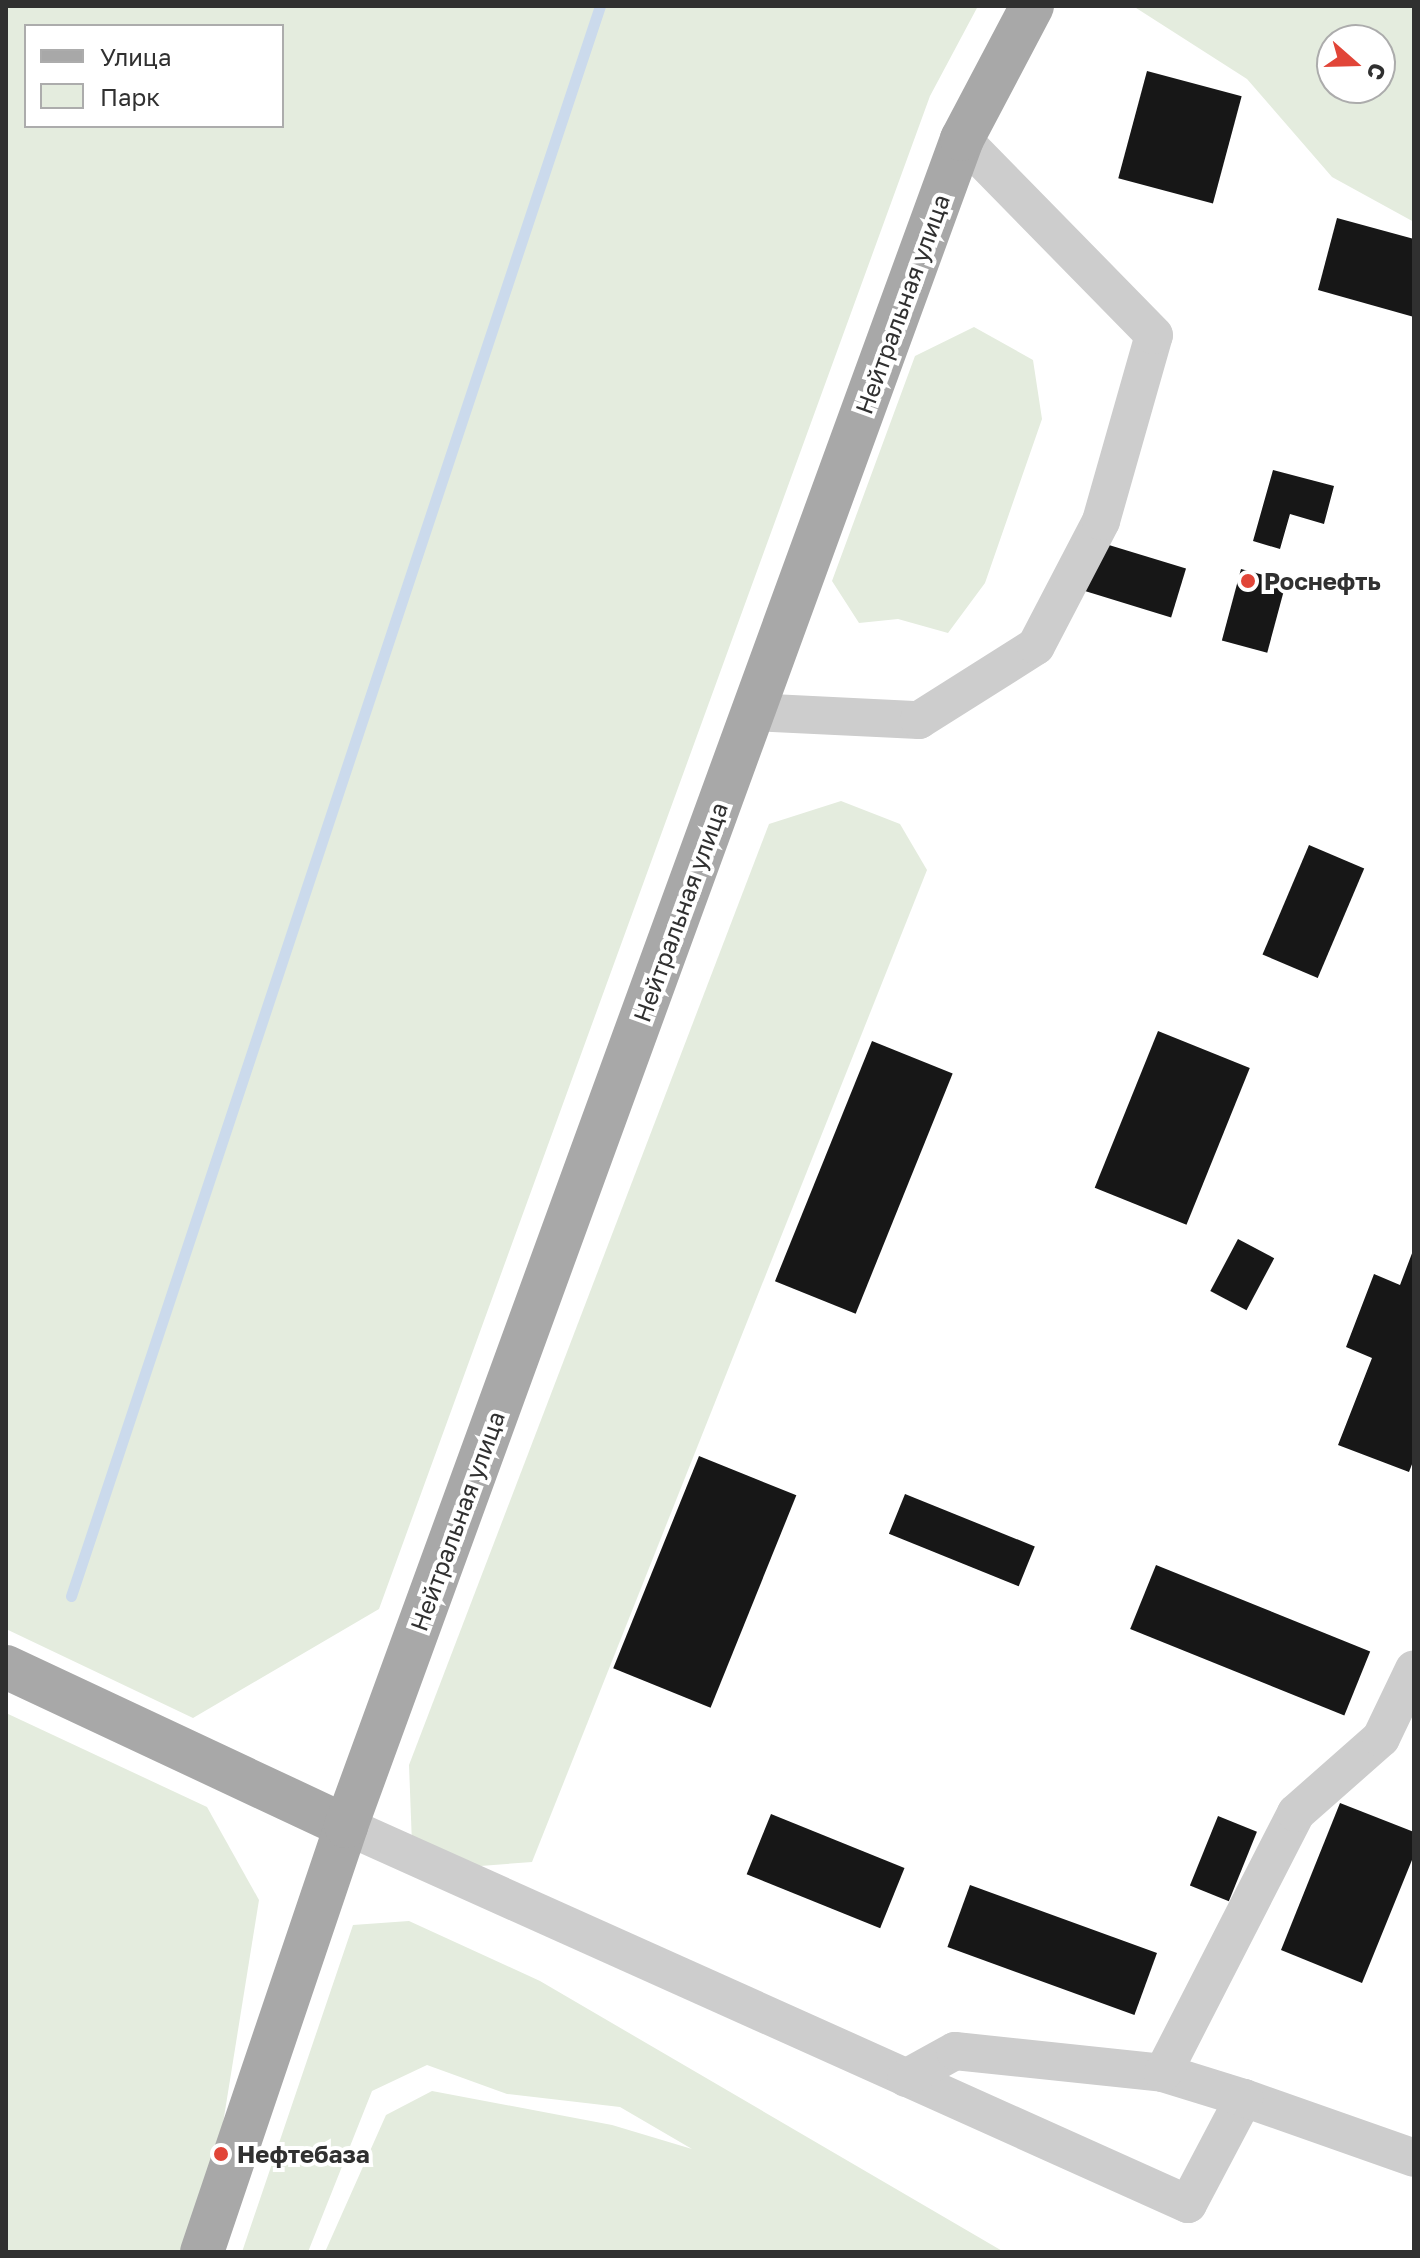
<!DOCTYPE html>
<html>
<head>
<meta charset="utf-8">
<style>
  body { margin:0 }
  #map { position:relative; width:1420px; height:2258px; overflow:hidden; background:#fff; font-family:"Golos Text",sans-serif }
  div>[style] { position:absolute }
  .green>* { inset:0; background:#e4ecde }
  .stream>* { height:11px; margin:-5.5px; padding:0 5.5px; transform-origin:5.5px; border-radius:5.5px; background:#cbdaec }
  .building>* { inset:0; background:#171717; transform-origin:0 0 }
  .minor>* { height:38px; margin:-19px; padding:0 19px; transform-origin:19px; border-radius:19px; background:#cdcdcd }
  .major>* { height:44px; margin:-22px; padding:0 22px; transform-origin:22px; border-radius:22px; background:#a8a8a8 }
  .dots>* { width:22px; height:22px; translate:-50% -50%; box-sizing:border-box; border:4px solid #fff; border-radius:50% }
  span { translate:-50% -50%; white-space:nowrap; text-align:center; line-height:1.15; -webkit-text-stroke:8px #fff; paint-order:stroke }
  .street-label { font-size:24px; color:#303030 }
  .poi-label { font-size:24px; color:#303030; font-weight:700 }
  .left { translate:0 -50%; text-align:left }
  .frame { position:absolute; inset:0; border:8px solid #303030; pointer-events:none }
  .legend { position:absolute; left:24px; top:24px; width:260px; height:104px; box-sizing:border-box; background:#fff; border:2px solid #acacac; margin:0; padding:10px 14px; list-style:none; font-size:24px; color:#303030 }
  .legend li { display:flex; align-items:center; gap:16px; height:40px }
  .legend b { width:40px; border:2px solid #acacac }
  .north { position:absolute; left:1316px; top:24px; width:80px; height:80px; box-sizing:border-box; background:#fff; border:2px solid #acacac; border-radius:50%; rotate:110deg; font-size:22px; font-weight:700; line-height:32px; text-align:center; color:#303030 }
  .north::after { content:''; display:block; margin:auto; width:28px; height:36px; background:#e14538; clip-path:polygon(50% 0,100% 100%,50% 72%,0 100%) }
</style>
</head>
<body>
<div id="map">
  <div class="green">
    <div style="clip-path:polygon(evenodd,6px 6px,978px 6px,930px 96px,379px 1609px,193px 1718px,6px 1629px,6px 6px,282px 26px,282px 126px,26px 126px,26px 26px,282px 26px)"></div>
    <div style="clip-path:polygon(evenodd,1133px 6px,1414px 6px,1414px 222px,1332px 177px,1247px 79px,1133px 6px,1332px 40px,1380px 40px,1380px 88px,1332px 88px,1332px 40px)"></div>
    <div style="clip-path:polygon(974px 327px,1033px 360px,1042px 419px,985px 583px,948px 633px,898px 619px,859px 623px,832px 581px,915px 356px)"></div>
    <div style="clip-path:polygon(841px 801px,900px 824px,927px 870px,532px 1862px,467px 1867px,412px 1844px,409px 1765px,769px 824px)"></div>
    <div style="clip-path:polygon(6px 1713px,207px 1807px,259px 1900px,215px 2173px,188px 2252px,6px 2252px)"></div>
    <div style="clip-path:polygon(409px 1921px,540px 1981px,1004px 2252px,325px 2252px,386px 2115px,432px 2091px,612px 2125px,692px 2149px,620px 2107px,507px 2094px,427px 2065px,372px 2091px,308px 2252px,242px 2252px,353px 1925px)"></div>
  </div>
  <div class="stream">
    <div style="left:71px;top:1596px;width:1676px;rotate:-71.6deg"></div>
  </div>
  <div class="building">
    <div style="left:1147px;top:71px;width:98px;height:111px;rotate:15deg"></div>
    <div style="clip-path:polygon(1337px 218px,1414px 239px,1414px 317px,1318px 290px)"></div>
    <div style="clip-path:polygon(1273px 470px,1334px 486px,1324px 524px,1290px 514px,1280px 549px,1253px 541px)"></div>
    <div style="left:1099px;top:542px;width:91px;height:51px;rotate:17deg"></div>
    <div style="left:1241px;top:569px;width:47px;height:74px;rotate:15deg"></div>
    <div style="left:1309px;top:845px;width:60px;height:119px;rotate:23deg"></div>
    <div style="left:1158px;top:1031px;width:99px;height:169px;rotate:22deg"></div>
    <div style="left:872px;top:1041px;width:87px;height:259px;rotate:22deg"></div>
    <div style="left:1238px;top:1239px;width:41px;height:59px;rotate:28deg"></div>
    <div style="clip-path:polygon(1414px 1248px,1414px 1459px,1409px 1472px,1338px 1445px,1372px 1358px,1346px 1347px,1374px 1274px,1400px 1285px)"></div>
    <div style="left:699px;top:1456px;width:105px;height:229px;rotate:22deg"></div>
    <div style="left:905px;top:1494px;width:140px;height:43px;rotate:22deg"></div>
    <div style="left:1156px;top:1565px;width:231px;height:69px;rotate:22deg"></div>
    <div style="clip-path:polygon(1340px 1803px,1414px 1832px,1414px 1855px,1362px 1983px,1281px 1950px)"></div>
    <div style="left:771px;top:1814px;width:144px;height:65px;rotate:22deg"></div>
    <div style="left:1218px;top:1816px;width:42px;height:75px;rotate:22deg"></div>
    <div style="left:970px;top:1885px;width:199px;height:66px;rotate:20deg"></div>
  </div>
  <div class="minor">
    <div style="left:753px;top:712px;width:166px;rotate:2.8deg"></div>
    <div style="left:919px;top:720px;width:138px;rotate:-32.3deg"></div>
    <div style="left:1036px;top:646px;width:141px;rotate:-62.5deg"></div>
    <div style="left:1101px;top:521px;width:193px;rotate:-74.1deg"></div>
    <div style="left:1154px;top:335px;width:274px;rotate:-134.4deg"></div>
    <div style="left:346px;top:1826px;width:923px;rotate:24.18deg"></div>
    <div style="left:1188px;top:2204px;width:120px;rotate:-62.2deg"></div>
    <div style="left:1244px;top:2098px;width:180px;rotate:19.4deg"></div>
    <div style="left:1163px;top:2073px;width:85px;rotate:17.2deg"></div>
    <div style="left:906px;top:2078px;width:56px;rotate:-28.9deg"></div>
    <div style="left:955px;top:2051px;width:209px;rotate:6deg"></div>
    <div style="left:1163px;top:2073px;width:292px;rotate:-62.9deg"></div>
    <div style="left:1296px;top:1813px;width:113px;rotate:-41.4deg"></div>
    <div style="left:1381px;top:1738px;width:76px;rotate:-64.4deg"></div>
  </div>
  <div class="major">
    <div style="left:6px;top:1667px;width:375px;rotate:25.1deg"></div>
    <div style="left:202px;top:2252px;width:450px;rotate:-71.3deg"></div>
    <div style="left:346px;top:1826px;width:1796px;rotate:-69.94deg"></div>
    <div style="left:962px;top:139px;width:150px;rotate:-62.2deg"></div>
  </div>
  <div class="dots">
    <div style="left:1248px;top:581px;background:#e14538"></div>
    <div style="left:221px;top:2154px;background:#e14538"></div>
  </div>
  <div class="street-label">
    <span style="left:902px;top:304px;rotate:-70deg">Нейтральная улица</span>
    <span style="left:680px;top:912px;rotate:-70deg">Нейтральная улица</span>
    <span style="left:457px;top:1521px;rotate:-70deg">Нейтральная улица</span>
  </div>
  <div class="poi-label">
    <span class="left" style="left:1264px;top:581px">Роснефть</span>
    <span class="left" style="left:237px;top:2154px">Нефтебаза</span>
  </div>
  <div class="frame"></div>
  <ul class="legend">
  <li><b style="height:10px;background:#a8a8a8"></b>Улица</li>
  <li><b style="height:22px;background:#e4ecde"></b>Парк</li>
  </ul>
  <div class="north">С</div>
</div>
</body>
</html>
